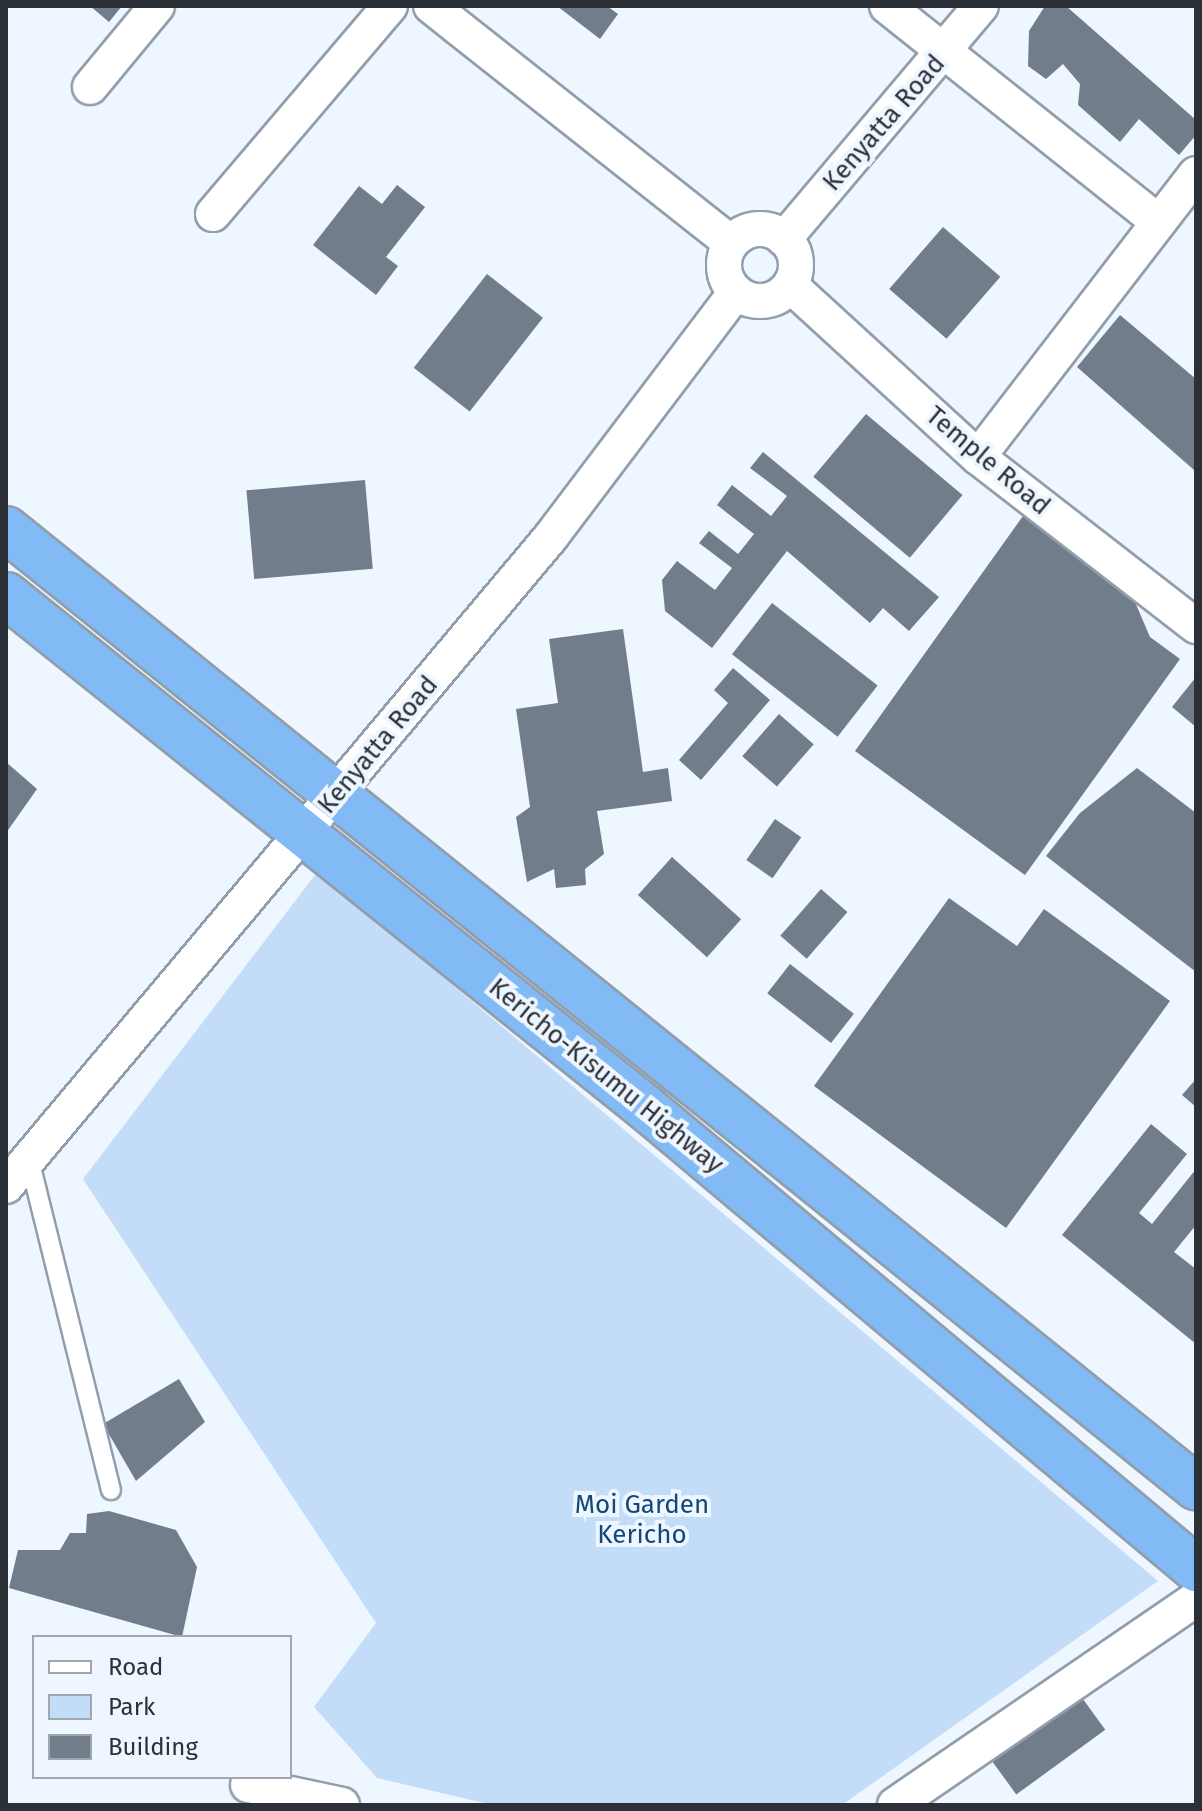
<!DOCTYPE html>
<html>
<head>
<meta charset="utf-8">
<style>
  body { margin:0 }
  #map { position:relative; width:1202px; height:1811px; overflow:hidden; background:#eef6ff; font-family:"Fira Sans",sans-serif }
  div>[style] { position:absolute }
  .green>* { inset:0; background:#c3ddf9 }
  .building>* { inset:0; background:#717d8a; transform-origin:0 0 }
  .roads { filter:drop-shadow(2px 0 #919eac) drop-shadow(-2px 0 #919eac) drop-shadow(0 2px #919eac) drop-shadow(0 -2px #919eac) }
  .lane>* { height:18px; margin:-9px; padding:0 9px; transform-origin:9px; border-radius:9px; background:#fff }
  .street>* { height:34px; margin:-17px; padding:0 17px; transform-origin:17px; border-radius:17px; background:#fff }
  .street>.ring { margin:-17px; padding:0; box-sizing:content-box; background:none; border:34px solid #fff; border-radius:50% }
  .highway>* { height:44px; margin:-22px; padding:0 22px; transform-origin:22px; border-radius:22px; background:#82baf6 }
  span { translate:-50% -50%; white-space:nowrap; text-align:center; line-height:1.15; -webkit-text-stroke:8px #eef6ff; paint-order:stroke }
  .street-label { font-size:26px; color:#2c3137 }
  .park-label { font-size:26px; color:#134878 }
  .frame { position:absolute; inset:0; border:8px solid #2c3137; pointer-events:none }
  .legend { position:absolute; left:32px; top:1635px; width:260px; height:144px; box-sizing:border-box; background:#eef6ff; border:2px solid #a0a7af; margin:0; padding:10px 14px; list-style:none; font-size:24px; color:#2c3137 }
  .legend li { display:flex; align-items:center; gap:16px; height:40px }
  .legend b { width:40px; border:2px solid #a0a7af }
</style>
</head>
<body>
<div id="map">
  <div class="green">
    <div style="clip-path:polygon(318px 871px,1158px 1581px,842px 1805px,493px 1805px,377px 1778px,314px 1707px,376px 1623px,83px 1179px)"></div>
  </div>
  <div class="building">
    <div style="clip-path:polygon(90px 6px,122px 6px,109px 22px)"></div>
    <div style="clip-path:polygon(557px 6px,607px 6px,618px 14px,600px 39px)"></div>
    <div style="clip-path:polygon(1045px 6px,1066px 6px,1196px 120px,1196px 135px,1179px 155px,1139px 119px,1120px 142px,1078px 105px,1080px 84px,1063px 64px,1046px 79px,1028px 66px,1029px 31px)"></div>
    <div style="clip-path:polygon(397px 185px,425px 207px,386px 257px,398px 266px,376px 295px,313px 245px,359px 186px,382px 204px)"></div>
    <div style="left:943px;top:227px;width:76px;height:82px;rotate:41deg"></div>
    <div style="left:487px;top:274px;width:71px;height:119px;rotate:38deg"></div>
    <div style="clip-path:polygon(1120px 315px,1196px 379px,1194px 470px,1077px 367px)"></div>
    <div style="left:866px;top:414px;width:126px;height:82px;rotate:40deg"></div>
    <div style="clip-path:polygon(763px 452px,939px 597px,909px 631px,883px 608px,870px 623px,787px 551px,712px 648px,665px 611px,662px 580px,677px 561px,715px 590px,732px 568px,699px 543px,709px 531px,738px 554px,754px 534px,717px 505px,732px 485px,771px 516px,787px 496px,750px 468px)"></div>
    <div style="left:365px;top:480px;width:89px;height:119px;rotate:85deg"></div>
    <div style="clip-path:polygon(1023px 516px,1132px 595px,1150px 637px,1180px 659px,1025px 875px,855px 751px)"></div>
    <div style="left:772px;top:603px;width:134px;height:65px;rotate:38deg"></div>
    <div style="clip-path:polygon(623px 629px,643px 772px,668px 768px,672px 801px,597px 811px,604px 854px,585px 869px,586px 885px,556px 888px,554px 869px,527px 882px,516px 817px,530px 807px,516px 709px,558px 703px,549px 639px)"></div>
    <div style="clip-path:polygon(733px 668px,770px 700px,701px 780px,679px 760px,728px 703px,714px 690px)"></div>
    <div style="clip-path:polygon(1196px 677px,1196px 727px,1172px 707px)"></div>
    <div style="left:779px;top:714px;width:46px;height:56px;rotate:41deg"></div>
    <div style="clip-path:polygon(6px 762px,37px 789px,6px 833px)"></div>
    <div style="clip-path:polygon(1137px 768px,1196px 813px,1196px 972px,1046px 856px,1080px 813px)"></div>
    <div style="left:775px;top:819px;width:32px;height:50px;rotate:35deg"></div>
    <div style="left:672px;top:857px;width:93px;height:51px;rotate:42deg"></div>
    <div style="left:821px;top:889px;width:35px;height:62px;rotate:41deg"></div>
    <div style="clip-path:polygon(949px 898px,1017px 946px,1044px 909px,1170px 1001px,1006px 1228px,814px 1086px)"></div>
    <div style="left:790px;top:964px;width:81px;height:37px;rotate:38deg"></div>
    <div style="clip-path:polygon(1196px 1079px,1196px 1107px,1182px 1095px)"></div>
    <div style="clip-path:polygon(1151px 1124px,1187px 1154px,1139px 1213px,1152px 1224px,1196px 1169px,1196px 1225px,1174px 1252px,1196px 1269px,1196px 1344px,1062px 1235px)"></div>
    <div style="clip-path:polygon(179px 1379px,205px 1422px,136px 1481px,103px 1424px)"></div>
    <div style="clip-path:polygon(109px 1511px,176px 1530px,197px 1567px,182px 1637px,9px 1588px,18px 1550px,60px 1550px,70px 1533px,86px 1533px,87px 1514px)"></div>
    <div style="left:1080px;top:1695px;width:43px;height:110px;rotate:54deg"></div>
  </div>
  <div class="roads">
    <div class="lane">
      <div style="left:30px;top:1163px;width:337px;rotate:76.1deg"></div>
    </div>
    <div class="street">
      <div style="left:431px;top:6px;width:382px;rotate:38.3deg"></div>
      <div style="left:887px;top:6px;width:347px;rotate:38.5deg"></div>
      <div style="left:90px;top:87px;width:105px;rotate:-50.4deg"></div>
      <div style="left:213px;top:214px;width:273px;rotate:-49.6deg"></div>
      <div class="ring" style="left:724px;top:229px;width:38px;height:38px"></div>
      <div style="left:784px;top:239px;width:305px;rotate:-49.8deg"></div>
      <div style="left:790px;top:285px;width:255px;rotate:42.5deg"></div>
      <div style="left:978px;top:457px;width:276px;rotate:37.8deg"></div>
      <div style="left:978px;top:457px;width:357px;rotate:-52.4deg"></div>
      <div style="left:6px;top:1186px;width:846px;rotate:-49.99deg"></div>
      <div style="left:550px;top:538px;width:308px;rotate:-52.9deg"></div>
      <div style="left:248px;top:1785px;width:96px;rotate:12deg"></div>
      <div style="left:895px;top:1805px;width:365px;rotate:-34.4deg"></div>
    </div>
    <div class="highway">
      <div style="left:6px;top:529px;width:1528px;rotate:38.84deg"></div>
      <div style="left:6px;top:595px;width:820px;rotate:38.71deg"></div>
      <div style="left:646px;top:1108px;width:718px;rotate:39.97deg"></div>
    </div>
  </div>
  <div class="street-label">
    <span style="left:884px;top:123px;rotate:-49deg">Kenyatta Road</span>
    <span style="left:988px;top:461px;rotate:40deg">Temple Road</span>
    <span style="left:378px;top:745px;rotate:-50deg">Kenyatta Road</span>
    <span style="left:606px;top:1076px;rotate:39deg">Kericho-Kisumu Highway</span>
  </div>
  <div class="park-label">
    <span style="left:642px;top:1520px">Moi Garden<br>Kericho</span>
  </div>
  <div class="frame"></div>
  <ul class="legend">
  <li><b style="height:10px;background:#fff"></b>Road</li>
  <li><b style="height:22px;background:#c3ddf9"></b>Park</li>
  <li><b style="height:22px;background:#717d8a"></b>Building</li>
  </ul>
</div>
</body>
</html>
